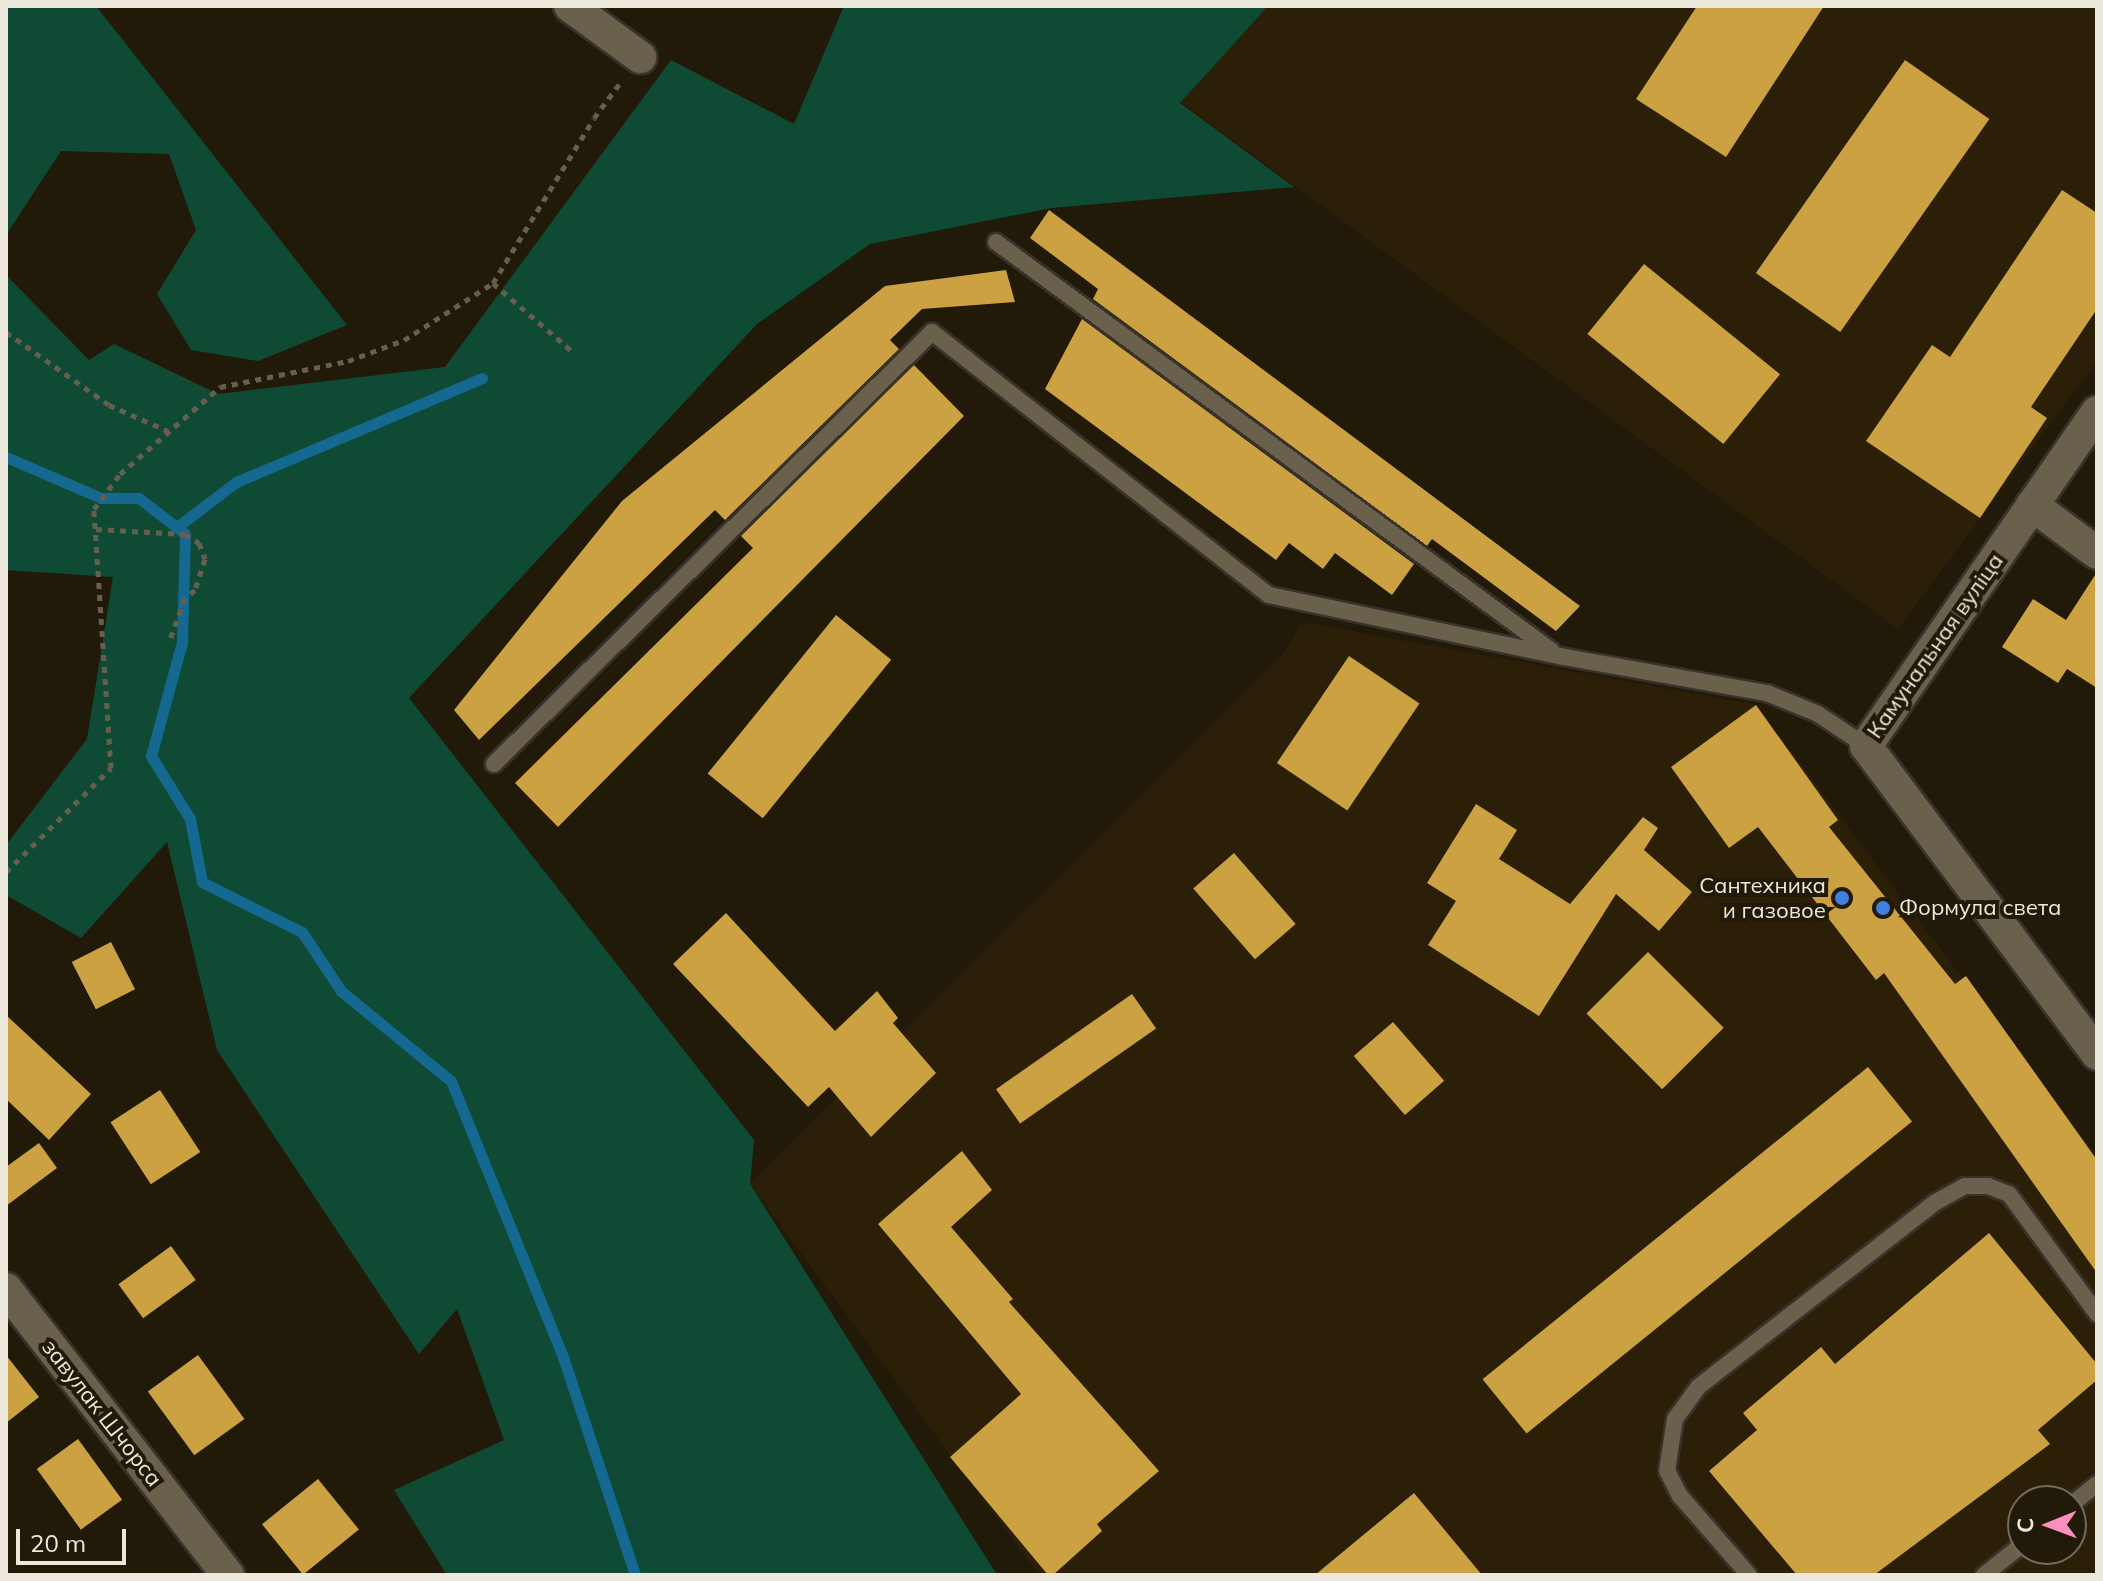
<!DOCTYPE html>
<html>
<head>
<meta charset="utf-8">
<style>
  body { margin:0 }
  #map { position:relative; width:2103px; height:1581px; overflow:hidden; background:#221a08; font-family:Mulish,sans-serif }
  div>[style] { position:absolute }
  .built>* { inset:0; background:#2b2007 }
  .forest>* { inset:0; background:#0f4b34 }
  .stream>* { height:11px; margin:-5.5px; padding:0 5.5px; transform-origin:5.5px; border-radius:5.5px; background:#156991 }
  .building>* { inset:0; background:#cba142; transform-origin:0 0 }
  .path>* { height:5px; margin-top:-2.5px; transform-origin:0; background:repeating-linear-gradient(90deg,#665f4f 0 6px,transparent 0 12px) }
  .roads { filter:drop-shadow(2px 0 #39322c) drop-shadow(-2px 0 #39322c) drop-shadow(0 2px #39322c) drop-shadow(0 -2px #39322c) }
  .lane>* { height:16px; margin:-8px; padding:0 8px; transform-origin:8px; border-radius:8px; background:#6a614d }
  .street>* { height:32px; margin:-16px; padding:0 16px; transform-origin:16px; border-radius:16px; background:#6a614d }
  .dots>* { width:22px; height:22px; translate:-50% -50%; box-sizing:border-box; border:4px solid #221a08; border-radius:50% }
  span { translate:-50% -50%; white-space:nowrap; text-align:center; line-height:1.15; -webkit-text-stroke:8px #221a08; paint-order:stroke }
  .street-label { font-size:22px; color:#ede8dc }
  .poi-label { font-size:22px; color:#ede8dc }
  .right { translate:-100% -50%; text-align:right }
  .left { translate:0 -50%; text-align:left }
  .frame { position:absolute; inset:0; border:8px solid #ede8dc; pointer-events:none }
  .north { position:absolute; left:2007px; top:1485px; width:80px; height:80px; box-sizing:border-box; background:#221a08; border:2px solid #736c5d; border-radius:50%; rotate:269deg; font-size:22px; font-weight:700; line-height:32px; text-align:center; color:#ede8dc }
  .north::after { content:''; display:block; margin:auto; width:28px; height:36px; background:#fd8ec0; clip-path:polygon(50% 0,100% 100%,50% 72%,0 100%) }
  .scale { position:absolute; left:16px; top:1529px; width:110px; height:36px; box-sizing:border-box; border:4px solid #ede8dc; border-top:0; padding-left:10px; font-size:24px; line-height:28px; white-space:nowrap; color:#ede8dc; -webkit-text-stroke:6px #221a08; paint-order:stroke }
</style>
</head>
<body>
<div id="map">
  <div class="built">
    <div style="clip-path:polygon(1266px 6px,2097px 6px,2097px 361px,1898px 629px,1178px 100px)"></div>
    <div style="clip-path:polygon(evenodd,1302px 622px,1756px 705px,2097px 1156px,2097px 1575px,1039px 1575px,750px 1184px,1284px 653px,1302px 622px,2023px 1501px,2071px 1501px,2071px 1549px,2023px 1549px,2023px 1501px)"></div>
  </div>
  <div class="forest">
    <div style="clip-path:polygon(6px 6px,96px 6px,347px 325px,258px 361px,191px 350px,157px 294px,196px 230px,169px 154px,61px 151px,6px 235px)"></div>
    <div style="clip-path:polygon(844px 6px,1268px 6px,1180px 103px,1294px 187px,1051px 208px,870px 244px,757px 324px,409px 698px,754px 1140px,750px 1184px,997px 1575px,447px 1575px,394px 1490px,504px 1440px,457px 1309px,419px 1354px,217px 1050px,167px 842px,81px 938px,6px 895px,6px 845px,87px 739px,113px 577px,6px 570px,6px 275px,89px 360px,114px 344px,218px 394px,445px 367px,671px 60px,794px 124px)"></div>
  </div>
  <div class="stream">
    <div style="left:6px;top:457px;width:103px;rotate:23.3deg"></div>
    <div style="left:101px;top:498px;width:38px"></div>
    <div style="left:139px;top:498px;width:58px;rotate:38deg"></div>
    <div style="left:185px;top:534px;width:108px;rotate:91.6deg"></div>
    <div style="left:182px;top:642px;width:118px;rotate:105.2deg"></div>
    <div style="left:151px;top:756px;width:74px;rotate:58.2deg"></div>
    <div style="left:190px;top:819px;width:64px;rotate:79.2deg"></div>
    <div style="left:202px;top:882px;width:112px;rotate:26.6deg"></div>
    <div style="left:302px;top:932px;width:71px;rotate:56.5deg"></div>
    <div style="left:341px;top:991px;width:142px;rotate:39.3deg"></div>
    <div style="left:451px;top:1081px;width:295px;rotate:67.9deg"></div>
    <div style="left:562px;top:1354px;width:233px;rotate:71.7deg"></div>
    <div style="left:177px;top:527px;width:74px;rotate:-37.3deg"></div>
    <div style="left:236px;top:482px;width:267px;rotate:-22.9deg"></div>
  </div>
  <div class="building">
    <div style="clip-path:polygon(1697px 6px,1824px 6px,1726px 157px,1636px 99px)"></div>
    <div style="left:1905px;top:60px;width:103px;height:260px;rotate:35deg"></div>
    <div style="clip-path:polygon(2062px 190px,2097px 213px,2097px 309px,2031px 407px,2047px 418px,1980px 518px,1866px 441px,1932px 345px,1950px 357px)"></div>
    <div style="clip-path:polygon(1049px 210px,1580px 606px,1556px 631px,1432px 539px,1427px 546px,1093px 299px,1098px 289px,1030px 238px)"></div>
    <div style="left:1644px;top:264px;width:175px;height:90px;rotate:39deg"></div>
    <div style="clip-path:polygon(1006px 270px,1015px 302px,922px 309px,890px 340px,899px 349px,725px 520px,715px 510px,479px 740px,454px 710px,622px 501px,885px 286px)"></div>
    <div style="clip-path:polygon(1082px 319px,1414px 564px,1392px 595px,1335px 553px,1323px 569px,1289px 543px,1276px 560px,1045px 389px)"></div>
    <div style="clip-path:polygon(914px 365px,964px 416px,558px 827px,515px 783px,753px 548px,741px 536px)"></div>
    <div style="clip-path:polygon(2097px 572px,2097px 688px,2067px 669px,2058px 683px,2002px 647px,2033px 599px,2066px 620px)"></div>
    <div style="left:836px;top:615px;width:71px;height:204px;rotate:39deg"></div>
    <div style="left:1349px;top:656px;width:85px;height:129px;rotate:34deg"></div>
    <div style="clip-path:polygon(1756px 705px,1838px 820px,1829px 827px,1955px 984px,1966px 976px,2097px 1160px,2097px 1273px,1884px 973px,1876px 980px,1758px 827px,1729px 848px,1671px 767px)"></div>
    <div style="clip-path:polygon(1476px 804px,1517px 830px,1499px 859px,1570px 904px,1643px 817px,1658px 828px,1644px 850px,1692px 892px,1659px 931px,1616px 894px,1539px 1016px,1428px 945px,1456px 901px,1427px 883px)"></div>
    <div style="left:1234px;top:853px;width:94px;height:54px;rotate:49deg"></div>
    <div style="clip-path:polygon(726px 913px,835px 1031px,877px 991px,898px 1018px,893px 1023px,936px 1073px,871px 1137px,829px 1087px,808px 1107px,673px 964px)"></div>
    <div style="left:111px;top:942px;width:53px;height:44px;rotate:63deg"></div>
    <div style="left:1648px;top:952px;width:107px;height:87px;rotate:45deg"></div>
    <div style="left:1132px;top:994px;width:42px;height:166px;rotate:55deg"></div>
    <div style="clip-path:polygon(6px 1015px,91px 1094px,49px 1140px,6px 1099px)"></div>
    <div style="left:1393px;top:1022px;width:78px;height:52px;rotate:49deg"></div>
    <div style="left:1868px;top:1067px;width:70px;height:496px;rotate:51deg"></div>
    <div style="left:160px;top:1090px;width:74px;height:59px;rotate:57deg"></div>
    <div style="clip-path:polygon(39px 1143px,57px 1168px,6px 1206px,6px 1167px)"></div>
    <div style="clip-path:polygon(962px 1151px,992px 1190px,951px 1227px,1013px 1299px,1009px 1302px,1159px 1471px,1097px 1524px,1102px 1531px,1053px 1575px,1048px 1575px,950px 1457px,1021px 1394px,878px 1224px)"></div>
    <div style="clip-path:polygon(1989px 1233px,2097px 1364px,2097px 1380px,2038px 1430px,2050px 1444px,1874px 1575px,1797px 1575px,1709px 1471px,1757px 1430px,1743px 1413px,1821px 1347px,1835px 1364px)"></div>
    <div style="left:171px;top:1246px;width:42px;height:65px;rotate:54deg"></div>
    <div style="clip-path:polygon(6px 1355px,39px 1397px,6px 1423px)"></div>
    <div style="left:198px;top:1355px;width:79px;height:62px;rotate:54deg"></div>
    <div style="left:78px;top:1439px;width:75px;height:51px;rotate:54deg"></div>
    <div style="left:318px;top:1479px;width:65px;height:72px;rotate:51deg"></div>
    <div style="clip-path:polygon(1414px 1493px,1482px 1575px,1315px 1575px)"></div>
  </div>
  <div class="path">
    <div style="left:493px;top:283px;width:107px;rotate:40.8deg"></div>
    <div style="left:6px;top:332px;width:126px;rotate:35.3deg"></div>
    <div style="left:109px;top:405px;width:64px;rotate:23.8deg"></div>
    <div style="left:96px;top:529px;width:89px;rotate:3.2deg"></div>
    <div style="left:185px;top:534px;width:17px;rotate:33deg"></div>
    <div style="left:199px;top:543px;width:17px;rotate:69deg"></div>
    <div style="left:205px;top:559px;width:33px;rotate:108deg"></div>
    <div style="left:195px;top:590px;width:13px;rotate:141deg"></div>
    <div style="left:185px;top:598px;width:47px;rotate:110deg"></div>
    <div style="left:6px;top:872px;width:148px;rotate:-44.7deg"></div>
    <div style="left:111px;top:768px;width:260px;rotate:-93.8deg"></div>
    <div style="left:94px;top:509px;width:44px;rotate:-53.4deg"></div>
    <div style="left:120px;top:474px;width:133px;rotate:-41deg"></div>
    <div style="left:220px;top:387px;width:131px;rotate:-11.5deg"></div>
    <div style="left:348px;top:361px;width:60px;rotate:-20.6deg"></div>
    <div style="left:404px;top:340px;width:106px;rotate:-32.6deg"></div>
    <div style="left:493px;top:283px;width:193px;rotate:-58.5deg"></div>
    <div style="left:594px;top:118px;width:44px;rotate:-53.4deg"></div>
  </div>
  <div class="roads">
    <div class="lane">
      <div style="left:996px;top:242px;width:690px;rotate:36.34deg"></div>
      <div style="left:494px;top:764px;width:615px;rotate:-44.6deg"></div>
      <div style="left:932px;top:332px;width:427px;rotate:38deg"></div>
      <div style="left:1269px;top:595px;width:296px;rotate:11.9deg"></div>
      <div style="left:1559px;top:656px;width:211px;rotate:10.1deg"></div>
      <div style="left:1767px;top:693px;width:55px;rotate:22.4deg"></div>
      <div style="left:1818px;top:714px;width:58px;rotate:33.7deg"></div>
      <div style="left:2071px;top:1505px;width:33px;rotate:-39deg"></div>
      <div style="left:1749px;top:1575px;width:105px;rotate:-131.1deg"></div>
      <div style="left:1680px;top:1496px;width:28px;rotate:-117deg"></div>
      <div style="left:1667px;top:1471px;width:53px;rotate:-81.3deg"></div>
      <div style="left:1675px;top:1419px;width:39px;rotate:-54deg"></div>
      <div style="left:1698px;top:1387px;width:301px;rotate:-37.9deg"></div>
      <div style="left:1936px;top:1202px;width:33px;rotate:-29deg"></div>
      <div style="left:1965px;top:1186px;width:23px"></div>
      <div style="left:1988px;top:1186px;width:22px;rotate:21deg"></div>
      <div style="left:2009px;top:1194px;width:149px;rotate:53.7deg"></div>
      <div style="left:1984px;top:1575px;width:50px;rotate:-38.5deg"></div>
    </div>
    <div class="street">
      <div style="left:570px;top:6px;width:87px;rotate:36.1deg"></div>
      <div style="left:2097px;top:412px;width:406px;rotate:124.7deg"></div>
      <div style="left:1866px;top:746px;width:385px;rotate:53.1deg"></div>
      <div style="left:2032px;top:505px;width:81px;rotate:36.4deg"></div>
      <div style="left:6px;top:1289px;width:362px;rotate:52.2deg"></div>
    </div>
  </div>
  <div class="dots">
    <div style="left:1842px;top:898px;background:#3f7fe0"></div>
    <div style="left:1883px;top:908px;background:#3f7fe0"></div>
  </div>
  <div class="street-label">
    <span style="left:1935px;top:646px;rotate:-55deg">Камунальная вуліца</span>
    <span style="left:102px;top:1413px;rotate:52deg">завулак Шчорса</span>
  </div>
  <div class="poi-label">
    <span class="right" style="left:1826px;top:898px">Сантехника<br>и газовое</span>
    <span class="left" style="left:1899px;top:908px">Формула света</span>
  </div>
  <div class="frame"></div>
  <div class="north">С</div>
  <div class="scale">20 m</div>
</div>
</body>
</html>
